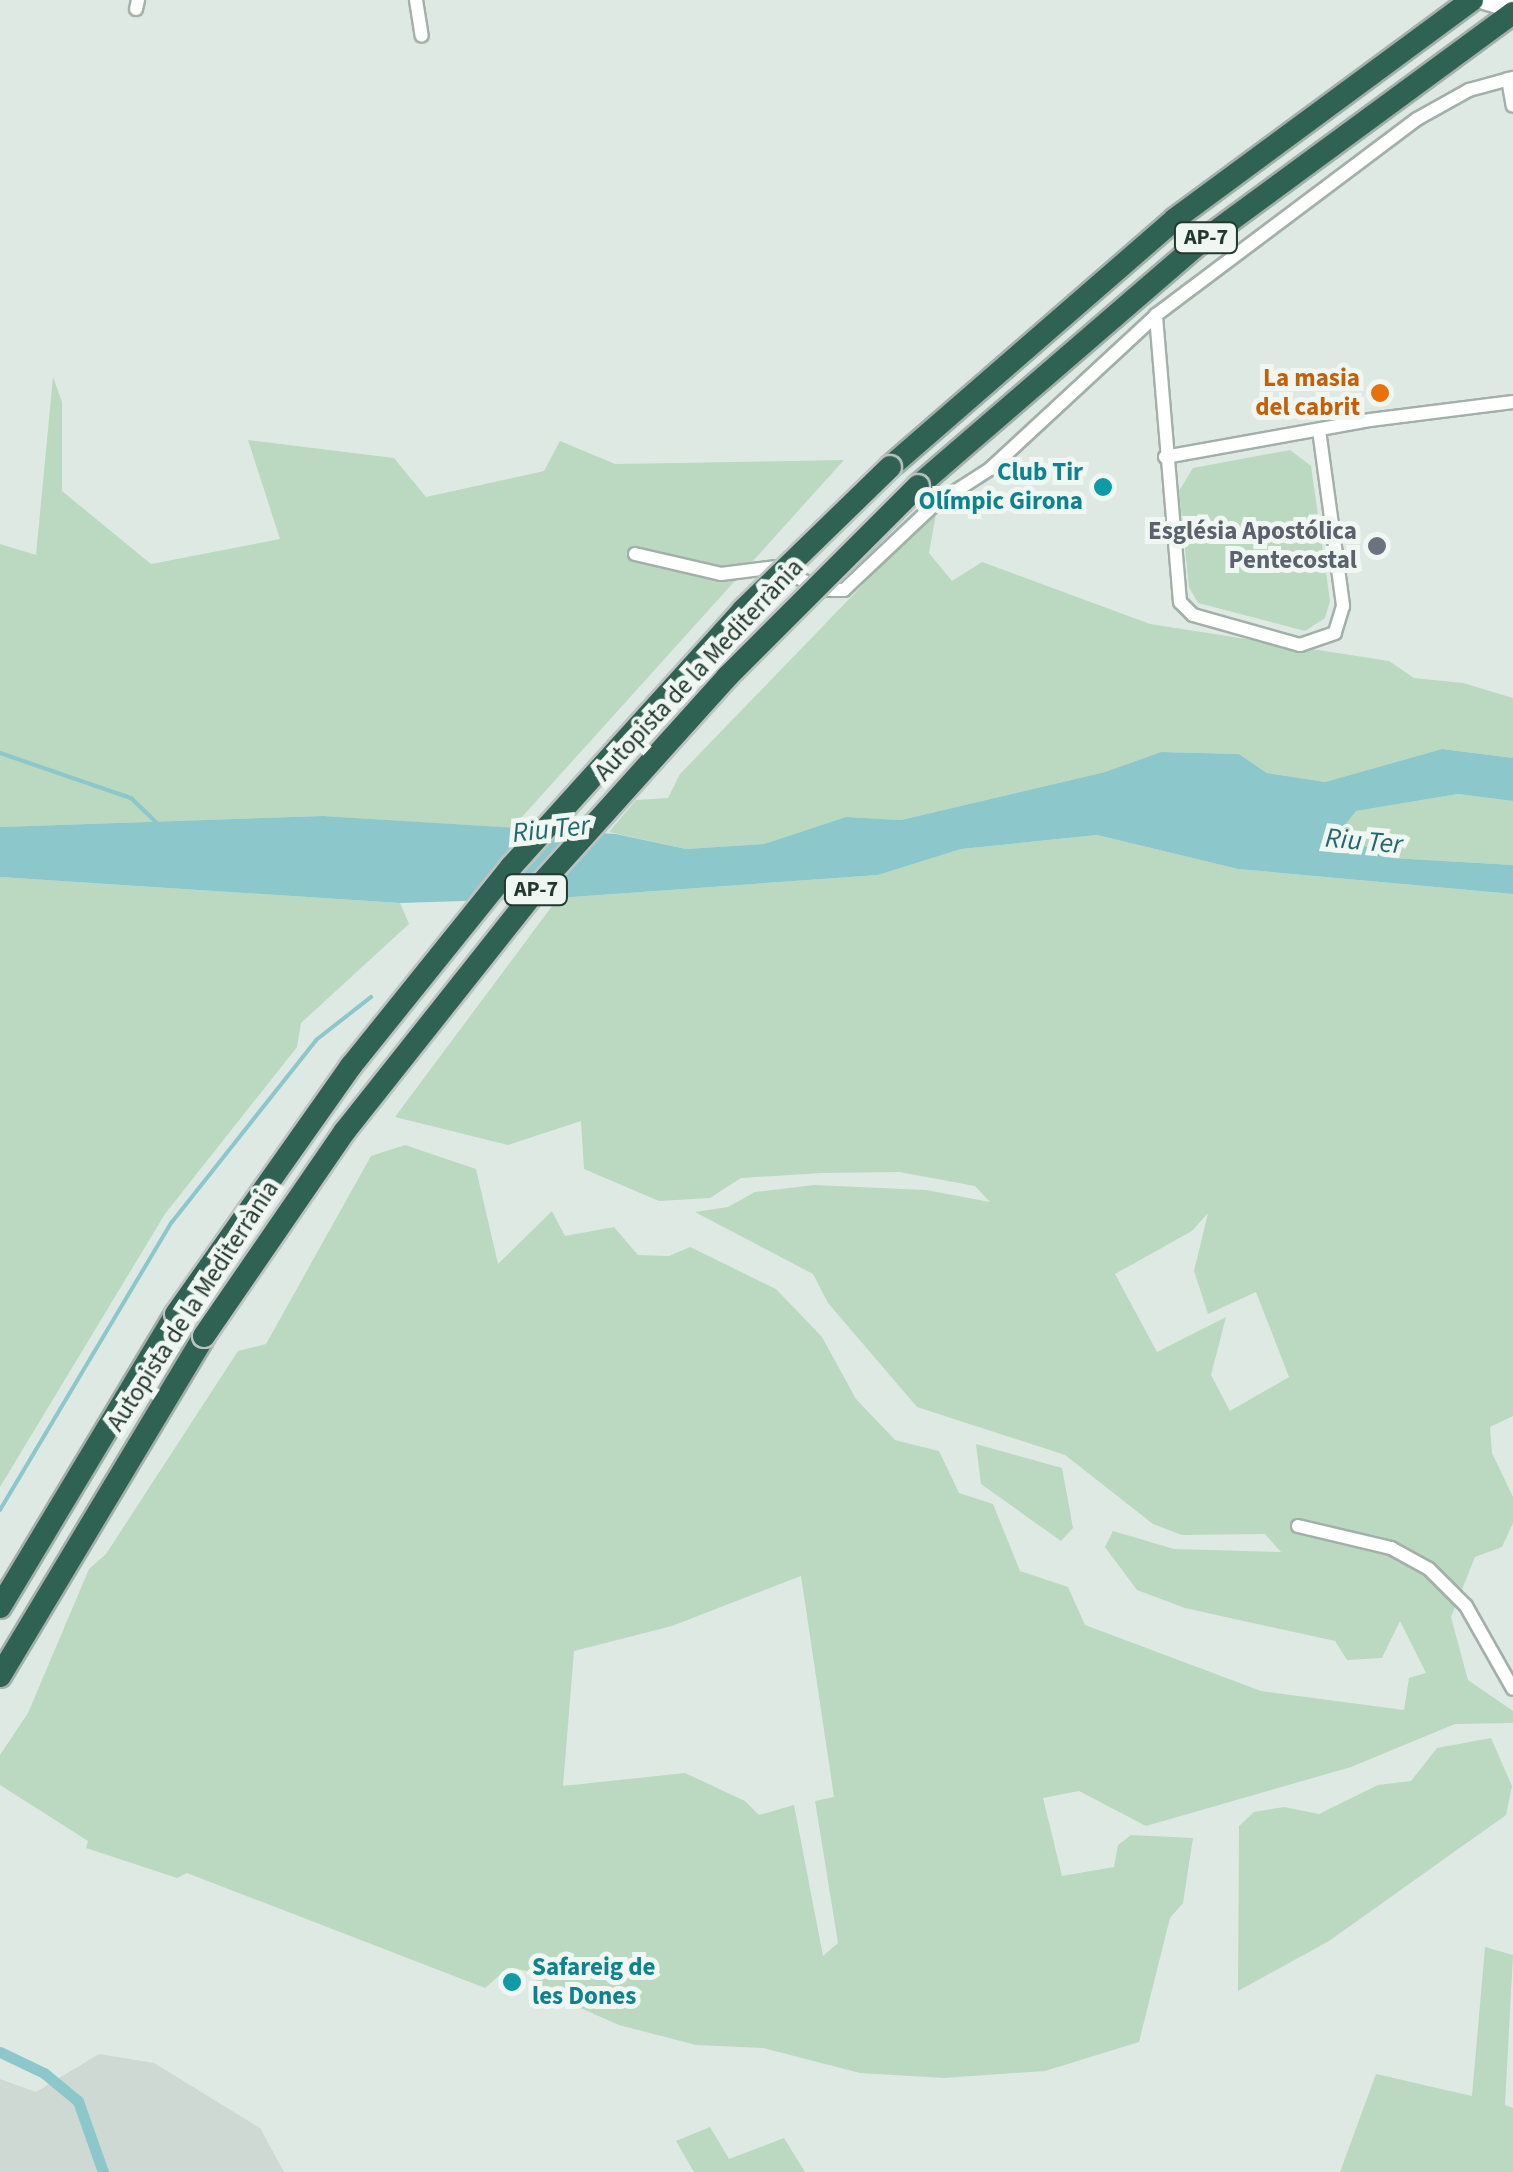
<!DOCTYPE html>
<html>
<head>
<meta charset="utf-8">
<style>
  body { margin:0 }
  #map { position:relative; width:1513px; height:2172px; overflow:hidden; background:#dfe9e4; font-family:"Source Sans 3",sans-serif }
  div>[style] { position:absolute }
  .built>* { inset:0; background:#ced9d3 }
  .green>* { inset:0; background:#bad9c0 }
  .water>* { inset:0; background:#8bc7cb }
  .stream>* { height:4px; margin:-2px; padding:0 2px; transform-origin:2px; border-radius:2px; background:#8bc7cb }
  .canal>* { height:11px; margin:-5.5px; padding:0 5.5px; transform-origin:5.5px; border-radius:5.5px; background:#8bc7cb }
  .roads { filter:drop-shadow(2px 0 #a3b0aa) drop-shadow(-2px 0 #a3b0aa) drop-shadow(0 2px #a3b0aa) drop-shadow(0 -2px #a3b0aa) }
  .street>* { height:12px; margin:-6px; padding:0 6px; transform-origin:6px; border-radius:6px; background:#fff }
  .secondary>* { height:18px; margin:-9px; padding:0 9px; transform-origin:9px; border-radius:9px; background:#fff }
  .highway>* { height:22px; margin:-11px; padding:0 11px; transform-origin:11px; border-radius:11px; background:#306254 }
  .bridges { filter:drop-shadow(2px 0 #bdc3c1) drop-shadow(-2px 0 #bdc3c1) drop-shadow(0 2px #bdc3c1) drop-shadow(0 -2px #bdc3c1) }
  .highway-bridge>* { height:22px; margin:-11px; padding:0 11px; transform-origin:11px; border-radius:11px; background:#306254 }
  .dots>* { width:28px; height:28px; translate:-50% -50%; box-sizing:border-box; border:5px solid #f0f6f2; border-radius:50% }
  span { translate:-50% -50%; white-space:nowrap; text-align:center; line-height:1.15; -webkit-text-stroke:10px #f0f6f2; paint-order:stroke }
  .shield-label span { padding:2px 8px; background:#f0f6f2; border:2px solid; border-radius:8px; -webkit-text-stroke-width:0 }
  .shield-label { font-size:22px; color:#223830; font-weight:700 }
  .food-label { font-size:25px; color:#c56008; font-weight:700 }
  .right { translate:-100% -50%; text-align:right }
  .culture-label { font-size:25px; color:#0d838f; font-weight:700 }
  .left { translate:0 -50%; text-align:left }
  .worship-label { font-size:25px; color:#5b616d; font-weight:700 }
  .street-label { font-size:25px; color:#223830 }
  .water-label { font-size:28px; color:#21696f; font-style:italic }
</style>
</head>
<body>
<div id="map">
  <div class="built">
    <div style="clip-path:polygon(99px 2054px,154px 2063px,260px 2128px,284px 2172px,0 2172px,0 2079px,36px 2092px)"></div>
  </div>
  <div class="green">
    <div style="clip-path:polygon(53px 377px,62px 402px,62px 491px,151px 564px,280px 539px,248px 440px,394px 458px,426px 497px,544px 471px,560px 441px,615px 464px,844px 460px,512px 828px,323px 816px,0 827px,0 544px,36px 555px)"></div>
    <div style="clip-path:polygon(1290px 450px,1311px 466px,1330px 601px,1325px 618px,1305px 631px,1198px 603px,1189px 587px,1179px 491px,1193px 468px)"></div>
    <div style="clip-path:polygon(937px 508px,929px 553px,952px 581px,982px 562px,1150px 624px,1389px 661px,1414px 678px,1463px 683px,1513px 698px,1513px 758px,1442px 749px,1325px 782px,1267px 773px,1239px 754px,1161px 752px,1105px 772px,901px 820px,846px 817px,764px 844px,686px 849px,609px 832px,636px 800px,668px 798px,680px 774px)"></div>
    <div style="clip-path:polygon(1458px 794px,1513px 801px,1513px 865px,1392px 858px,1351px 840px,1344px 826px,1355px 811px)"></div>
    <div style="clip-path:polygon(evenodd,1097px 835px,1238px 869px,1513px 894px,1513px 1416px,1490px 1427px,1492px 1453px,1513px 1497px,1513px 1523px,1502px 1547px,1475px 1557px,1451px 1617px,1468px 1680px,1513px 1711px,1513px 1723px,1455px 1724px,1351px 1767px,1146px 1826px,1079px 1791px,1043px 1798px,1062px 1876px,1114px 1867px,1118px 1845px,1131px 1835px,1193px 1838px,1183px 1903px,1170px 1918px,1139px 2042px,1045px 2071px,944px 2078px,860px 2073px,763px 2048px,696px 2045px,619px 2025px,578px 2007px,562px 1988px,540px 1990px,534px 1972px,508px 1968px,485px 1988px,187px 1873px,177px 1878px,86px 1848px,88px 1841px,0 1785px,0 1755px,28px 1713px,89px 1569px,106px 1554px,238px 1351px,266px 1344px,371px 1156px,405px 1145px,476px 1169px,498px 1264px,552px 1211px,565px 1236px,614px 1227px,638px 1255px,669px 1256px,690px 1247px,776px 1289px,822px 1337px,856px 1399px,895px 1440px,939px 1451px,959px 1493px,993px 1504px,1020px 1571px,1068px 1587px,1085px 1625px,1261px 1691px,1404px 1710px,1409px 1678px,1426px 1673px,1400px 1621px,1382px 1658px,1347px 1660px,1335px 1641px,1185px 1608px,1137px 1590px,1105px 1547px,1113px 1531px,1174px 1549px,1281px 1552px,1265px 1534px,1182px 1535px,1153px 1524px,1065px 1455px,917px 1407px,828px 1303px,813px 1274px,695px 1212px,728px 1207px,755px 1192px,814px 1185px,926px 1190px,990px 1202px,975px 1186px,899px 1172px,822px 1173px,741px 1178px,710px 1198px,659px 1201px,584px 1169px,581px 1121px,508px 1145px,395px 1117px,558px 898px,878px 875px,961px 849px,1097px 835px,1208px 1213px,1194px 1271px,1208px 1314px,1256px 1292px,1289px 1377px,1230px 1411px,1211px 1375px,1226px 1317px,1157px 1352px,1115px 1274px,1192px 1231px,1208px 1213px,1097px 835px,801px 1576px,834px 1797px,815px 1801px,838px 1943px,823px 1956px,794px 1805px,759px 1815px,745px 1801px,685px 1773px,563px 1786px,574px 1651px,672px 1626px,801px 1576px)"></div>
    <div style="clip-path:polygon(0 877px,400px 903px,409px 924px,301px 1023px,297px 1047px,165px 1214px,0 1487px)"></div>
    <div style="clip-path:polygon(976px 1444px,1062px 1468px,1073px 1528px,1061px 1541px,981px 1484px)"></div>
    <div style="clip-path:polygon(1491px 1738px,1512px 1786px,1506px 1815px,1329px 1941px,1238px 1991px,1239px 1826px,1254px 1812px,1284px 1807px,1319px 1814px,1378px 1785px,1411px 1781px,1437px 1748px)"></div>
    <div style="clip-path:polygon(1485px 1947px,1513px 1955px,1505px 2105px,1513px 2108px,1513px 2172px,1340px 2172px,1376px 2074px,1472px 2096px)"></div>
    <div style="clip-path:polygon(710px 2127px,729px 2159px,784px 2138px,805px 2172px,694px 2172px,676px 2141px)"></div>
  </div>
  <div class="water">
    <div style="clip-path:polygon(1442px 749px,1513px 758px,1513px 801px,1458px 794px,1356px 811px,1344px 826px,1351px 840px,1392px 858px,1513px 865px,1513px 894px,1238px 869px,1097px 835px,961px 849px,878px 875px,558px 898px,400px 903px,0 877px,0 827px,323px 816px,616px 834px,686px 849px,764px 844px,846px 817px,901px 820px,1105px 772px,1161px 752px,1239px 754px,1267px 773px,1325px 782px)"></div>
  </div>
  <div class="stream">
    <div style="left:0;top:753px;width:139px;rotate:19deg"></div>
    <div style="left:131px;top:798px;width:36px;rotate:44deg"></div>
    <div style="left:0;top:1510px;width:335px;rotate:-59.2deg"></div>
    <div style="left:172px;top:1222px;width:232px;rotate:-51.6deg"></div>
    <div style="left:316px;top:1040px;width:70px;rotate:-38deg"></div>
  </div>
  <div class="canal">
    <div style="left:0;top:2052px;width:49px;rotate:25.5deg"></div>
    <div style="left:44px;top:2073px;width:44px;rotate:39.5deg"></div>
    <div style="left:78px;top:2101px;width:75px;rotate:70.6deg"></div>
  </div>
  <div class="roads">
    <div class="street">
      <div style="left:416px;top:0;width:36px;rotate:81deg"></div>
      <div style="left:136px;top:9px;width:9px;rotate:-77deg"></div>
      <div style="left:1508px;top:79px;width:27px;rotate:80deg"></div>
      <div style="left:1319px;top:430px;width:178px;rotate:82.2deg"></div>
      <div style="left:1343px;top:606px;width:28px;rotate:107deg"></div>
      <div style="left:1335px;top:633px;width:37px;rotate:161deg"></div>
      <div style="left:1300px;top:645px;width:111px;rotate:-164.3deg"></div>
      <div style="left:1193px;top:615px;width:18px;rotate:-135deg"></div>
      <div style="left:1180px;top:602px;width:288px;rotate:-94.8deg"></div>
      <div style="left:1156px;top:315px;width:326px;rotate:-36.9deg"></div>
      <div style="left:1417px;top:119px;width:60px;rotate:-29.1deg"></div>
      <div style="left:1469px;top:90px;width:46px;rotate:-15.3deg"></div>
      <div style="left:1165px;top:457px;width:208px;rotate:-10.2deg"></div>
      <div style="left:1370px;top:420px;width:144px;rotate:-7.2deg"></div>
      <div style="left:635px;top:554px;width:88px;rotate:13.1deg"></div>
      <div style="left:721px;top:574px;width:56px;rotate:-7.1deg"></div>
      <div style="left:777px;top:567px;width:51px;rotate:27.1deg"></div>
      <div style="left:822px;top:590px;width:22px"></div>
      <div style="left:844px;top:590px;width:124px;rotate:-43.4deg"></div>
      <div style="left:934px;top:505px;width:67px;rotate:-32.7deg"></div>
      <div style="left:990px;top:469px;width:224px;rotate:-42.8deg"></div>
      <div style="left:1298px;top:1526px;width:96px;rotate:13.3deg"></div>
      <div style="left:1391px;top:1548px;width:43px;rotate:28.9deg"></div>
      <div style="left:1429px;top:1569px;width:52px;rotate:45deg"></div>
      <div style="left:1466px;top:1606px;width:95px;rotate:60.5deg"></div>
    </div>
    <div class="secondary">
      <div style="left:1484px;top:0;width:30px;rotate:17deg"></div>
    </div>
    <div class="highway">
      <div style="left:890px;top:467px;width:378px;rotate:-41deg"></div>
      <div style="left:1175px;top:219px;width:369px;rotate:-36.4deg"></div>
      <div style="left:918px;top:486px;width:369px;rotate:-40.8deg"></div>
      <div style="left:1197px;top:245px;width:392px;rotate:-36.3deg"></div>
      <div style="left:0;top:1607px;width:342px;rotate:-59deg"></div>
      <div style="left:0;top:1676px;width:397px;rotate:-59deg"></div>
    </div>
  </div>
  <div class="bridges">
    <div class="highway-bridge">
      <div style="left:176px;top:1314px;width:304px;rotate:-54.8deg"></div>
      <div style="left:351px;top:1066px;width:255px;rotate:-51.2deg"></div>
      <div style="left:511px;top:867px;width:346px;rotate:-47.9deg"></div>
      <div style="left:743px;top:610px;width:205px;rotate:-44.2deg"></div>
      <div style="left:204px;top:1336px;width:249px;rotate:-55.5deg"></div>
      <div style="left:345px;top:1131px;width:313px;rotate:-51.6deg"></div>
      <div style="left:539px;top:886px;width:281px;rotate:-48deg"></div>
      <div style="left:727px;top:677px;width:270px;rotate:-45deg"></div>
    </div>
  </div>
  <div class="dots">
    <div style="left:1380px;top:393px;background:#e8710a"></div>
    <div style="left:1103px;top:487px;background:#0f9aa8"></div>
    <div style="left:1377px;top:546px;background:#6b7280"></div>
    <div style="left:512px;top:1982px;background:#0f9aa8"></div>
  </div>
  <div class="shield-label">
    <span style="left:1206px;top:238px">AP-7</span>
    <span style="left:536px;top:890px">AP-7</span>
  </div>
  <div class="food-label">
    <span class="right" style="left:1360px;top:393px">La masia<br>del cabrit</span>
  </div>
  <div class="culture-label">
    <span class="right" style="left:1083px;top:487px">Club Tir<br>Olímpic Girona</span>
    <span class="left" style="left:532px;top:1982px">Safareig de<br>les Dones</span>
  </div>
  <div class="worship-label">
    <span class="right" style="left:1357px;top:546px">Església Apostólica<br>Pentecostal</span>
  </div>
  <div class="street-label">
    <span style="left:699px;top:670px;rotate:-47deg">Autopista de la Mediterrània</span>
    <span style="left:193px;top:1306px;rotate:-57deg">Autopista de la Mediterrània</span>
  </div>
  <div class="water-label">
    <span style="left:551px;top:829px;rotate:-6deg">Riu Ter</span>
    <span style="left:1364px;top:841px;rotate:5deg">Riu Ter</span>
  </div>
</div>
</body>
</html>
